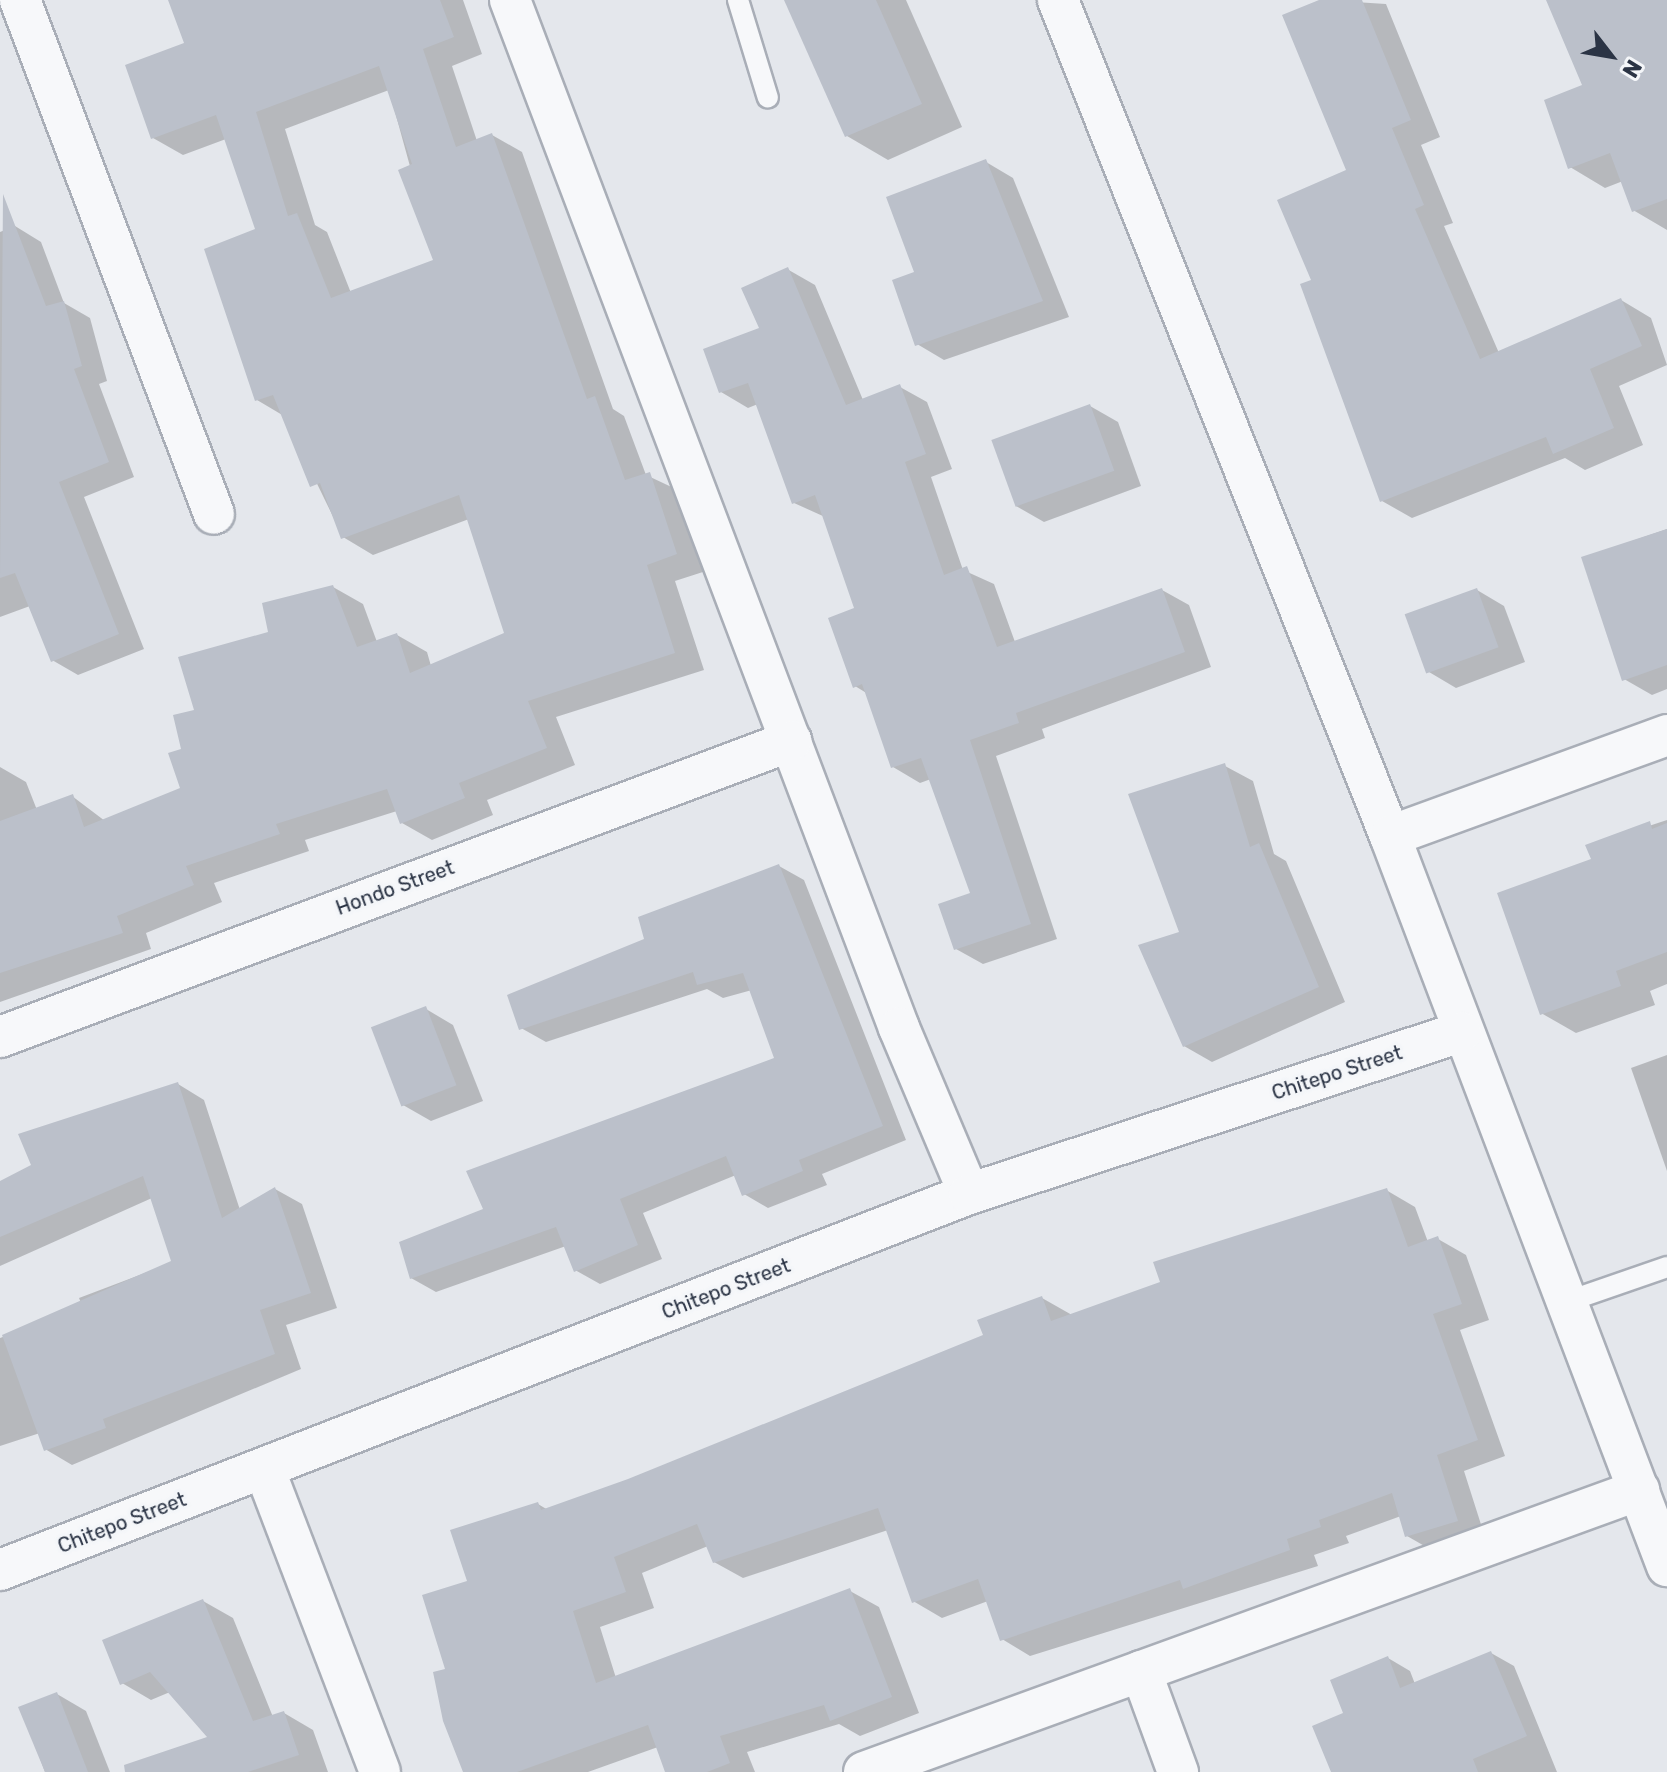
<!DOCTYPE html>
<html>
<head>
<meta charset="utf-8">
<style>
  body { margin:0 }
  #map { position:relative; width:1667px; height:1772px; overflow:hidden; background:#e4e7ec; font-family:Rubik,sans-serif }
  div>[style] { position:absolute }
  .shadow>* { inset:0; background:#0003 }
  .building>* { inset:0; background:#bbc0ca; transform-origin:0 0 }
  .roads { filter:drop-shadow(2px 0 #a9aeb7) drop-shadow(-2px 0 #a9aeb7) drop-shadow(0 2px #a9aeb7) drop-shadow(0 -2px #a9aeb7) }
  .lane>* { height:20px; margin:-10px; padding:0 10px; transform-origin:10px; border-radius:10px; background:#f7f8fa }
  .street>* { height:40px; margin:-20px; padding:0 20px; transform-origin:20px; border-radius:20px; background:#f7f8fa }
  span { translate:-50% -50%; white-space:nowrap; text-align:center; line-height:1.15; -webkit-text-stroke:7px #f4f6f9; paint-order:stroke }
  .street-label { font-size:20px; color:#2b3445 }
  .north { position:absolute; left:1571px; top:16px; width:80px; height:80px; -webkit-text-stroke:6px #f4f6f9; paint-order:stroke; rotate:121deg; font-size:22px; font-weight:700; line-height:32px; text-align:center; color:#2b3445 }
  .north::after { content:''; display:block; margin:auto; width:28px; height:36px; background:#2b3445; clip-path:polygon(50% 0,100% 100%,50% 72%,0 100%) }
</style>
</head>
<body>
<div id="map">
  <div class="shadow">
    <div style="clip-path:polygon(evenodd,170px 0,463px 0,482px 54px,452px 66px,477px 141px,492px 135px,522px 152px,613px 409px,624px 416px,646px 475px,680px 491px,706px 571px,675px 581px,704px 670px,556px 717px,575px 765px,487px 800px,493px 815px,432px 840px,402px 823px,397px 811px,305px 840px,309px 851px,214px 883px,222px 902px,146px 933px,151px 949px,0 1002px,0 767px,26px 782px,37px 810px,72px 796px,105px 821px,183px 789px,183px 751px,196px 712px,270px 633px,333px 587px,363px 604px,377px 642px,397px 635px,427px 652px,431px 666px,507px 634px,469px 519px,373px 555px,343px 537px,284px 416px,257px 400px,258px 230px,226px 139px,183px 155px,153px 138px,187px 44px,170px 0,389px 90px,436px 261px,351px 293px,327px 232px,315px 225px,285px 129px,389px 90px)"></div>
    <div style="clip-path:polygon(805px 0,906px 0,962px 127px,888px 160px,847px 136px)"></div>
    <div style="clip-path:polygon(1324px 0,1386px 4px,1440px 137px,1421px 145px,1453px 223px,1444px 226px,1499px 353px,1621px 300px,1651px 318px,1667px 365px,1619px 386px,1643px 445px,1585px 470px,1565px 458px,1412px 518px,1382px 501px,1313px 281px,1348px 171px)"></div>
    <div style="clip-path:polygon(1548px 0,1667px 0,1667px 230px,1633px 210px,1623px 181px,1605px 188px,1570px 167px,1584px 87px)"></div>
    <div style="clip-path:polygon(986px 162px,1013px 178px,1069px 317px,944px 360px,917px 344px,916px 274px)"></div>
    <div style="clip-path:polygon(15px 226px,41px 242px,64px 303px,90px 318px,107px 381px,99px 384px,134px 477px,84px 497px,144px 649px,78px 675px,52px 660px,30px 606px,0 617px,0 232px)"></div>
    <div style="clip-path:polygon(787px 269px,815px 285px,863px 400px,900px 387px,927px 402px,952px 469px,931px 477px,963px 570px,994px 584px,1015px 642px,1162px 590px,1189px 605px,1211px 667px,1042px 729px,1045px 738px,996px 756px,1057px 939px,983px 964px,956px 949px,972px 894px,931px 779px,920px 783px,893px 767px,868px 694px,855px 686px,857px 610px,825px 517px,794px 503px,758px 404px,748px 408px,721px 392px,762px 329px)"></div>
    <div style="clip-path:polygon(1090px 406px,1118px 422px,1141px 486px,1044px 522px,1016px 506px)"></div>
    <div style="clip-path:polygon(1667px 529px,1667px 689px,1652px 695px,1624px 679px,1583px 558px)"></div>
    <div style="clip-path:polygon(1477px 590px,1504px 606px,1525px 662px,1456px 688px,1429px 672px)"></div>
    <div style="clip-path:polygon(1225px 766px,1253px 781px,1274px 854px,1286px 861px,1345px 1002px,1212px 1062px,1184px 1046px,1182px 933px)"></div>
    <div style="clip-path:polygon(1667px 820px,1667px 984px,1650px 991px,1655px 1005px,1576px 1033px,1541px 1013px,1593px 861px,1588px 846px)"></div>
    <div style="clip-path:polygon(779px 866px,804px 880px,906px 1140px,822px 1174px,827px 1185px,768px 1208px,744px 1194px,736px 1175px,643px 1213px,662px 1259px,600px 1284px,575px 1270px,566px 1246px,436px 1292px,411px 1278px,486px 1210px,776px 1059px,752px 990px,723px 998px,707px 989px,546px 1042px,521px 1028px,647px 940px)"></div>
    <div style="clip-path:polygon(426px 1009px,453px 1025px,483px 1101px,431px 1121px,403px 1105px)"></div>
    <div style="clip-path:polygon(1667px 1055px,1667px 1171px,1631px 1068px)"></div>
    <div style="clip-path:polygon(178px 1084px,204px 1100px,240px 1210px,275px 1189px,302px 1204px,337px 1308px,286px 1325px,301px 1369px,72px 1465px,45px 1449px,40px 1433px,0 1446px,0 1338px,83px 1308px,79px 1298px,174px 1262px,152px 1198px,0 1266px,0 1183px)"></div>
    <div style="clip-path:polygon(1386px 1190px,1415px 1207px,1428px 1242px,1438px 1239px,1466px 1255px,1489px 1320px,1460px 1330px,1505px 1456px,1464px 1471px,1485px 1537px,1435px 1552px,1407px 1536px,1401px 1516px,1346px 1536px,1349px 1543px,1314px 1555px,1318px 1566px,1030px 1656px,1002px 1639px,988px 1601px,942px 1618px,913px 1601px,888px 1530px,743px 1578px,714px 1562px,708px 1546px,642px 1573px,654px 1608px,600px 1627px,616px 1678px,850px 1591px,879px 1607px,919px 1713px,860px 1736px,839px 1724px,747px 1752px,755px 1772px,667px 1772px,658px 1747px,588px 1772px,465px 1772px,448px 1671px,469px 1582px,538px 1504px,548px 1510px,629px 1481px,985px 1337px,1042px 1298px,1072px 1315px,1162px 1283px,1156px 1264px)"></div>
    <div style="clip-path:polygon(203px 1601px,233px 1618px,273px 1717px,284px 1713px,313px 1730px,328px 1772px,179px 1772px,211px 1738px,170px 1692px,151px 1700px,122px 1683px)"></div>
    <div style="clip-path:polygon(1491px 1653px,1514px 1666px,1557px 1772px,1333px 1772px,1346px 1714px,1388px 1658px,1410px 1671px,1415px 1684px)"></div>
    <div style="clip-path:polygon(57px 1694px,86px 1711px,110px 1772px,45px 1772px,21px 1708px)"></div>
  </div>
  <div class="building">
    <div style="clip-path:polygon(evenodd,168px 0,440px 0,454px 37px,423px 49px,456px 147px,492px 133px,587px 399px,595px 396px,625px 480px,650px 472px,677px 554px,647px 565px,675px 653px,528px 701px,547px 748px,459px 783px,465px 798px,400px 824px,387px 789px,276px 824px,280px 834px,186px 866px,194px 885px,117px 916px,123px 933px,0 973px,0 821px,73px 794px,84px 827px,180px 788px,168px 753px,181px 749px,173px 715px,194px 710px,178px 657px,268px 632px,262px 603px,333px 585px,357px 647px,397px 633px,410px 673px,504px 633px,459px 495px,341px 539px,320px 483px,310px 487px,273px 395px,255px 401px,204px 249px,255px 229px,216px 115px,151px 139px,125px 65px,184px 43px,168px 0,379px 66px,412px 164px,398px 170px,433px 260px,331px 298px,297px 213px,288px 216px,256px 112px,379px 66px)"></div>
    <div style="clip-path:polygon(784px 0,876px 0,922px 104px,845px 137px)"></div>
    <div style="clip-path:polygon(1319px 0,1362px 0,1411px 120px,1392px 128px,1424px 205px,1415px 209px,1480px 359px,1621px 298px,1642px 346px,1590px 369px,1614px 428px,1553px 454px,1546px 437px,1380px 502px,1300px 284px,1311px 280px,1277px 200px,1346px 170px,1282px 15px)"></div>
    <div style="clip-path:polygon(1546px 0,1667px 0,1667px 199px,1632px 212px,1610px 153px,1568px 169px,1544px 100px,1582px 85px)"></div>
    <div style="clip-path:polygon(986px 159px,1043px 301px,915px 346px,892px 280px,914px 272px,886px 197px)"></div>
    <div style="clip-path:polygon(3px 194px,46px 306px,64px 301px,82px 366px,74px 369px,109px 462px,59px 482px,119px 634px,51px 662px,15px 573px,0 578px)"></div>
    <div style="clip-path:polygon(788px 267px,846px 405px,900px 384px,926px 454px,905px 462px,944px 575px,967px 566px,997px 647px,1162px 588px,1185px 652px,1016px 713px,1019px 723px,970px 740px,1031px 924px,954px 950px,938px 904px,970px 893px,921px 758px,891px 768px,862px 684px,853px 688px,828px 618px,854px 608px,815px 495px,792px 504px,748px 383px,719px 393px,703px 349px,759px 328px,741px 288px)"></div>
    <div style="left:1090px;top:404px;width:71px;height:105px;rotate:70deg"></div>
    <div style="clip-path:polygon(1667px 529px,1667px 665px,1622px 681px,1581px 557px)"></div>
    <div style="left:1477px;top:588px;width:63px;height:77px;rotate:70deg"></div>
    <div style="clip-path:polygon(1225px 763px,1250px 847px,1259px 843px,1319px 987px,1183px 1047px,1138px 945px,1179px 932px,1128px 794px)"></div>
    <div style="clip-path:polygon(1650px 821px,1652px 829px,1667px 823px,1667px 952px,1616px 971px,1621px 986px,1540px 1015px,1497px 893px,1591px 859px,1585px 845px)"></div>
    <div style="clip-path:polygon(779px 864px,883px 1126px,799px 1160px,803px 1171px,742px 1196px,726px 1156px,620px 1199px,638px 1245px,574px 1272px,556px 1227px,410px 1279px,399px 1242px,483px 1209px,466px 1171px,774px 1058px,743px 973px,697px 985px,693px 972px,519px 1030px,507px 995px,644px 939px,638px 917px)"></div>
    <div style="left:426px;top:1006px;width:85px;height:59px;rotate:69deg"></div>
    <div style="clip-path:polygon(178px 1082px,222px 1218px,275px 1187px,311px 1293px,260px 1310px,275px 1354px,103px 1419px,106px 1428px,44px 1451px,2px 1335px,171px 1261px,143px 1176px,0 1237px,0 1181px,31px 1165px,18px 1134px)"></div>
    <div style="clip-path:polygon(1387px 1188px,1408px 1247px,1438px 1236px,1462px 1304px,1433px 1314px,1478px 1440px,1437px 1455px,1458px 1521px,1405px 1537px,1392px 1493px,1319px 1520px,1321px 1527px,1287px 1539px,1290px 1550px,1183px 1589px,1180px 1580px,1000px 1641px,978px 1579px,912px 1603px,878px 1508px,713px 1563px,697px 1524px,614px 1557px,626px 1592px,573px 1611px,596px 1683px,850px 1588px,892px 1697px,830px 1721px,824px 1705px,720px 1736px,730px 1763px,707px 1772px,665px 1772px,648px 1725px,517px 1772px,463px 1772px,443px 1721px,433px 1672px,445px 1669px,422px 1595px,467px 1581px,450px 1530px,538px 1502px,541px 1510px,628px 1479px,983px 1335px,977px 1320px,1042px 1296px,1051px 1321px,1160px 1282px,1153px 1262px)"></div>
    <div style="clip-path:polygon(203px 1599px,253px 1721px,284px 1711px,299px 1755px,248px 1772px,125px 1772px,124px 1765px,207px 1737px,150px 1672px,120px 1685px,102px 1640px)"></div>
    <div style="clip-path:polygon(1491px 1651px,1527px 1736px,1473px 1759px,1478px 1772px,1331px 1772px,1312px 1726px,1343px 1713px,1330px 1680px,1388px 1656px,1400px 1688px)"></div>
    <div style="clip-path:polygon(57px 1692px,88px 1772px,45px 1772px,18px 1707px)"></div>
  </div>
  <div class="roads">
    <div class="lane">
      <div style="left:738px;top:0;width:102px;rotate:73deg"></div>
      <div style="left:1566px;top:1302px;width:107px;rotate:-19.1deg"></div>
    </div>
    <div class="street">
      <div style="left:20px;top:0;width:549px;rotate:69.32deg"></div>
      <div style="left:510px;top:0;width:1099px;rotate:69.27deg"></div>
      <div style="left:899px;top:1028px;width:180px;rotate:67.1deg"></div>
      <div style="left:1058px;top:0;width:900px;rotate:68.34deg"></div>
      <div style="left:1390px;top:836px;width:781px;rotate:69.22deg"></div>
      <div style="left:1390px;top:836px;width:295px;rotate:-20deg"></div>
      <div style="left:0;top:1037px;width:845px;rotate:-20.52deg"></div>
      <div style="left:264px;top:1468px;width:325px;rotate:69.1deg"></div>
      <div style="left:0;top:1570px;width:1039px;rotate:-21.21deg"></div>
      <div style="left:969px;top:1194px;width:518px;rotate:-18.23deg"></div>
      <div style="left:1141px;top:1671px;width:108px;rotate:69.9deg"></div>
      <div style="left:864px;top:1772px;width:825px;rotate:-19.99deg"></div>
    </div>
  </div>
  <div class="street-label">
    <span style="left:395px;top:888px;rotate:-20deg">Hondo Street</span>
    <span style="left:1337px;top:1073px;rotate:-18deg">Chitepo Street</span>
    <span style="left:726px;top:1289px;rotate:-21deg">Chitepo Street</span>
    <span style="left:122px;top:1523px;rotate:-21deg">Chitepo Street</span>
  </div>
  <div class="north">N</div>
</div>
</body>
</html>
